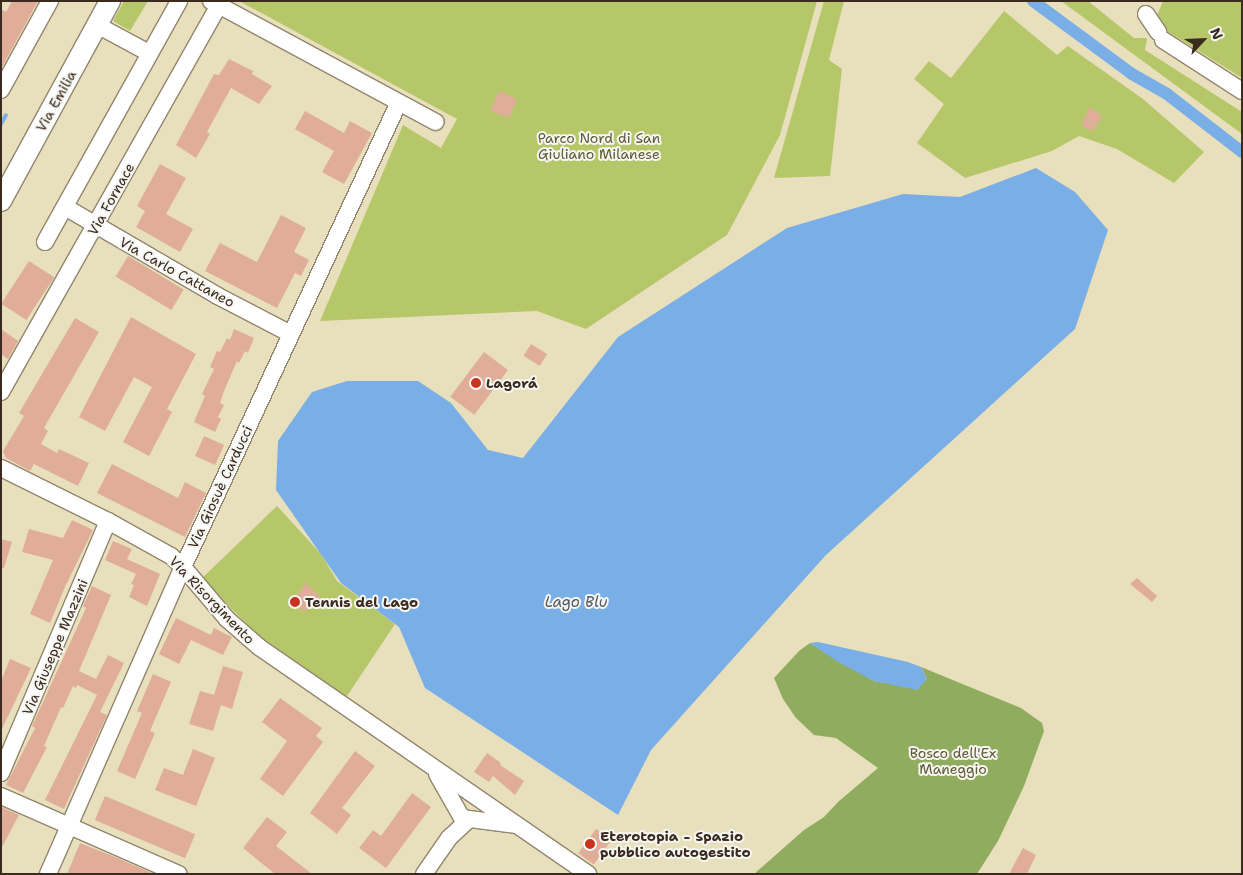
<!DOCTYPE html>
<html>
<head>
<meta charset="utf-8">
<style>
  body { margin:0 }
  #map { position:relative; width:1243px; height:875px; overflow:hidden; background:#e8e0bc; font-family:"Shantell Sans",sans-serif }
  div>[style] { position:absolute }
  .green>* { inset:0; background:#b6c76a }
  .forest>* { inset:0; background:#90ac5e }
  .water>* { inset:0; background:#79aee7 }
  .stream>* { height:4px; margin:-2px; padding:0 2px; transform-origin:2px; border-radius:2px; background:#79aee7 }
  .canal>* { height:12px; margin:-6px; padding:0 6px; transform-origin:6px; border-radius:6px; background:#79aee7 }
  .building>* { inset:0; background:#e0ad99; transform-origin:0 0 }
  .roads { filter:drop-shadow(1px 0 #92856d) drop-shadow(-1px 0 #92856d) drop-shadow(0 1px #92856d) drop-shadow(0 -1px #92856d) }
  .minor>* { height:16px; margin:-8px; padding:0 8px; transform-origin:8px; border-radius:8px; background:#fff }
  .major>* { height:20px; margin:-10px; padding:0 10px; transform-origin:10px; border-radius:10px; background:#fff }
  .dots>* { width:14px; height:14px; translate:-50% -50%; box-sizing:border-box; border:2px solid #f6f6f2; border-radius:50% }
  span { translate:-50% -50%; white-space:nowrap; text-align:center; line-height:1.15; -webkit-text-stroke:4px #f6f6f2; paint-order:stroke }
  .street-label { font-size:14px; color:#3b2a1e }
  .park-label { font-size:14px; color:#605935 }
  .poi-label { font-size:14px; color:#3b2a1e; font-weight:700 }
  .left { translate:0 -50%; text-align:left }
  .water-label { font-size:15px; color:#515864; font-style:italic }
  .frame { position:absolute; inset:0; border:2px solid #3b2a1e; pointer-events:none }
  .north { position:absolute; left:1178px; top:15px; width:50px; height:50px; -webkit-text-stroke:4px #f6f6f2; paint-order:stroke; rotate:65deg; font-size:14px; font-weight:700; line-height:20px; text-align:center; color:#3b2a1e }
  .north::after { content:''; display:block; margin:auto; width:18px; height:22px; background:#3b2a1e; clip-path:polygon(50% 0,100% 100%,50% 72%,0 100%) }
</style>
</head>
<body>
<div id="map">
  <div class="green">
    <div style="clip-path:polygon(124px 1px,148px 1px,130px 31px,113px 21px)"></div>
    <div style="clip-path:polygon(239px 1px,817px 1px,780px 135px,727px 235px,586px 329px,537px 311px,320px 321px,403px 125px,441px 148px,457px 119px)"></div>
    <div style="clip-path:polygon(824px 1px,844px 1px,829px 60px,842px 69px,830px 176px,774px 178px)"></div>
    <div style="clip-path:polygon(1061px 1px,1088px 1px,1134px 38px,1147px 38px,1145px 50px,1242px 112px,1242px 134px)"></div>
    <div style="clip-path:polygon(1163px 1px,1242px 1px,1242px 78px,1154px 23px)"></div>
    <div style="clip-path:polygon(1004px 11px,1057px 55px,1068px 46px,1143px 99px,1204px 152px,1174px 183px,1117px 149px,1079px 136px,1052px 151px,965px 178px,917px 143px,944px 104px,914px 79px,929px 61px,951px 78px)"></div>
    <div style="clip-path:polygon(277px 506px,321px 554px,337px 581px,395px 624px,345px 699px,293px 665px,250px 627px,201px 579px)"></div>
  </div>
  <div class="forest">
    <div style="clip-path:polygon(810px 643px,874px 681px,903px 686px,927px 679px,921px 667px,1021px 708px,1042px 723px,1044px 731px,1024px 786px,998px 841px,977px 874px,754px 874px,804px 830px,824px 817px,838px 802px,878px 768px,836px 738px,814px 735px,796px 718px,783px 699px,774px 678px,799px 651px)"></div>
  </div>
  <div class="water">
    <div style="clip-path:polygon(1036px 168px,1075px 192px,1108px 230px,1075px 329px,826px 555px,651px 750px,618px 815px,425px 688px,399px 627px,341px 583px,276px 490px,278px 441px,312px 392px,347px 381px,418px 381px,451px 403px,488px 450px,523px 458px,618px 337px,787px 228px,903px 194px,960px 197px)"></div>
    <div style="clip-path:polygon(818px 642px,908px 662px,921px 667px,927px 679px,917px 690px,874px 681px,838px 662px,810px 643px)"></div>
  </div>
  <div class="stream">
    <div style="left:1px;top:124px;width:10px;rotate:-61deg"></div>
  </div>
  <div class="canal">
    <div style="left:1033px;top:1px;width:123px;rotate:36.4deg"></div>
    <div style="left:1132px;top:74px;width:40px;rotate:29.7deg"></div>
    <div style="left:1167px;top:94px;width:95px;rotate:37.7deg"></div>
  </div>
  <div class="building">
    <div style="clip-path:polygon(12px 1px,38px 1px,1px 69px,1px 9px,6px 12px)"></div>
    <div style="clip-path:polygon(229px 59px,253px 71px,252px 74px,272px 86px,259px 104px,231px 88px,207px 132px,210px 134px,196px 158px,176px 145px,214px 74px,219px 75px)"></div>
    <div style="left:499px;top:91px;width:20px;height:21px;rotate:24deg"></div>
    <div style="clip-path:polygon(1090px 107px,1102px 116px,1093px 131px,1081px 125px)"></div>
    <div style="clip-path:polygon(305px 111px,344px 133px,350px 121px,372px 133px,344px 184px,322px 172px,334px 151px,295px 129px)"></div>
    <div style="clip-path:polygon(160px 164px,186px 178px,166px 214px,193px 229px,180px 252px,136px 227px,145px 211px,137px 206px)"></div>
    <div style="clip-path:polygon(281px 215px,306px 228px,294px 252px,309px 260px,301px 276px,295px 273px,277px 308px,205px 271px,220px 243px,257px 262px)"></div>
    <div style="left:128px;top:256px;width:65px;height:24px;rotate:31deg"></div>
    <div style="left:29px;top:261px;width:30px;height:51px;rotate:33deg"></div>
    <div style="clip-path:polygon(131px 317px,196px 354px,167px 409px,172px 412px,149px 456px,123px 442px,152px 387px,134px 377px,105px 431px,79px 417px)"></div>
    <div style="clip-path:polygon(75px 318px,99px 332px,44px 428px,48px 431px,41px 444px,57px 453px,59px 449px,89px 463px,78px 486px,34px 464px,30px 471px,6px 458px,3px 451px,24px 416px,19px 413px)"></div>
    <div style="clip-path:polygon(1px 329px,18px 341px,8px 359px,1px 354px)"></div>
    <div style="clip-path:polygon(234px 329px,254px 338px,248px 353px,245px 351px,239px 363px,237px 361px,224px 391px,220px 403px,224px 405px,218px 417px,221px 419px,215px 432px,194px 422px,205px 396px,202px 394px,214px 369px,210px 367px,217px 351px,220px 352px,227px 338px,230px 340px)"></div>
    <div style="left:531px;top:344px;width:19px;height:14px;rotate:32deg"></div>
    <div style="left:484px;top:352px;width:30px;height:56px;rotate:37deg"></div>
    <div style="left:204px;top:436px;width:22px;height:22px;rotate:24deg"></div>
    <div style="clip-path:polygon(112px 464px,178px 498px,185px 482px,206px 493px,185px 537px,97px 493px)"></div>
    <div style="clip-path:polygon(72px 520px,93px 530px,65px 587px,50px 623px,30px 614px,53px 560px,22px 552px,29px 529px,63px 538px)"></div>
    <div style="clip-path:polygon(1px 539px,12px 542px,4px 568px,1px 568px)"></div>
    <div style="clip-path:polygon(113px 541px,132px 549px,127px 559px,160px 574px,147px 606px,129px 597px,134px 585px,131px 584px,136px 574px,105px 560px)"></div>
    <div style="clip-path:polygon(1137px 578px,1157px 596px,1152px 602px,1130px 584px)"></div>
    <div style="clip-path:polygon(306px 583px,320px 597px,304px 612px,296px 604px,299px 602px,295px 598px)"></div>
    <div style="clip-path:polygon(92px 586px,111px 595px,79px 671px,96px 679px,108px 655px,124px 663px,100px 712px,107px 715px,64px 809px,45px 800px,97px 695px,77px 685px,76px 688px,73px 686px,63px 708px,61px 707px,44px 746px,47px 747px,23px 793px,6px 785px,35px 728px,32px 726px,86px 608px,83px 606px)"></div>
    <div style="clip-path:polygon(176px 618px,211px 635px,214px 628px,232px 637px,223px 655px,191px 640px,179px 664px,159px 654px)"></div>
    <div style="clip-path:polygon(10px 659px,31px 668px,1px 731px,1px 681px)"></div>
    <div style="clip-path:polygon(223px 666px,243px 672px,232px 709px,221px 705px,213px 731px,189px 724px,200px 691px,214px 695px)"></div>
    <div style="clip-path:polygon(153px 674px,171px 682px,150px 731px,155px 733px,135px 779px,117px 771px,142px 713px,137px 711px)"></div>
    <div style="clip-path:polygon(280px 698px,322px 728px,316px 736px,323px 742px,283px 796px,260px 779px,287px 741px,262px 722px)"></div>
    <div style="clip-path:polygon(193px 749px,215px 758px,196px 806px,155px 790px,164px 768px,183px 775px)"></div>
    <div style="clip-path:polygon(355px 751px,375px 766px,342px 808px,351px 815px,337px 834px,310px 813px)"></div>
    <div style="clip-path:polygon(487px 753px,501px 763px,500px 765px,524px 781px,515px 795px,493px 776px,489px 782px,474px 772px)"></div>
    <div style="clip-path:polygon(412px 793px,431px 807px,386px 868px,359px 848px,373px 830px,381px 836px)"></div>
    <div style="left:105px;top:796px;width:98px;height:26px;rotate:23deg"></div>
    <div style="clip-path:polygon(1px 807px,19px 815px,1px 849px)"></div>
    <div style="clip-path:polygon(267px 817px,287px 832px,276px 846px,312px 874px,275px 874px,243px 848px)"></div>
    <div style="left:596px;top:829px;width:19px;height:30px;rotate:36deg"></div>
    <div style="clip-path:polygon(80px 843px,115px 857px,154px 874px,67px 874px)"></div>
    <div style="clip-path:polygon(1023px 848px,1036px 855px,1027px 874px,1009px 874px)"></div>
  </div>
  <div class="roads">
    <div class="minor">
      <div style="left:211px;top:1px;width:255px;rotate:28.3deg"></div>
      <div style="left:1146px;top:14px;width:22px;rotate:56deg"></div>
      <div style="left:97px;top:25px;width:59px;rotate:28.3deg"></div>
      <div style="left:1163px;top:40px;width:94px;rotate:32.8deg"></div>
      <div style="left:1px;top:90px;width:102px;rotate:-61.2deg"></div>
      <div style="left:65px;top:207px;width:177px;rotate:30.2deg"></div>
      <div style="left:218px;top:296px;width:82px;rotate:27.5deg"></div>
      <div style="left:45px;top:242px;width:276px;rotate:-60.9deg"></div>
      <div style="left:1px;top:392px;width:444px;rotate:-60.6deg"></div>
      <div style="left:1px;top:468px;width:119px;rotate:26.4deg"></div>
      <div style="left:108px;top:521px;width:72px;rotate:29.1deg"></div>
      <div style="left:171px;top:556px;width:16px;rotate:43deg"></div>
      <div style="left:183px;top:567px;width:68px;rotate:49.8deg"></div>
      <div style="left:227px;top:619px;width:43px;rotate:41.2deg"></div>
      <div style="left:259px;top:647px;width:400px;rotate:34.6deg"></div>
      <div style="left:1px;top:773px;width:274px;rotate:-67deg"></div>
      <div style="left:437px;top:774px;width:51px;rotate:60.4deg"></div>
      <div style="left:462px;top:818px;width:53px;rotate:7.5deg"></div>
      <div style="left:1px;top:796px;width:194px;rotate:23.7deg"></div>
      <div style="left:48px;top:874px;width:335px;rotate:-66.3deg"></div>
      <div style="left:183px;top:567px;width:510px;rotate:-65.09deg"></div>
      <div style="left:424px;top:874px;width:44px;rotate:-55.2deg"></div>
      <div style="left:449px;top:838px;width:26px;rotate:-43deg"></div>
    </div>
    <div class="major">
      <div style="left:1px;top:201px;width:228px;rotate:-61.4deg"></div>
    </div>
  </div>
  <div class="dots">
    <div style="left:476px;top:383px;background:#c8321e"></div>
    <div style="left:295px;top:602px;background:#c8321e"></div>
    <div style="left:590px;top:844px;background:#c8321e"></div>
  </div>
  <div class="street-label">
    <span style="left:56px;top:101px;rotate:-61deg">Via Emilia</span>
    <span style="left:111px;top:199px;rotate:-61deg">Via Fornace</span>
    <span style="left:177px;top:272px;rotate:29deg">Via Carlo Cattaneo</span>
    <span style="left:220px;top:487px;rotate:-65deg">Via Giosuè Carducci</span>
    <span style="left:212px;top:600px;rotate:46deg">Via Risorgimento</span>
    <span style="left:55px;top:647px;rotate:-67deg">Via Giuseppe Mazzini</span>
  </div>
  <div class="park-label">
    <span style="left:599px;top:146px">Parco Nord di San<br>Giuliano Milanese</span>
    <span style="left:953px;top:761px">Bosco dell'Ex<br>Maneggio</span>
  </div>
  <div class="poi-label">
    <span class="left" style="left:486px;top:383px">Lagorá</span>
    <span class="left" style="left:305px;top:602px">Tennis del Lago</span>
    <span class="left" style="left:600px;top:844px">Eterotopia - Spazio<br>pubblico autogestito</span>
  </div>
  <div class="water-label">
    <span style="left:576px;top:603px">Lago Blu</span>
  </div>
  <div class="frame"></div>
  <div class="north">N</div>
</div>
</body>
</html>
